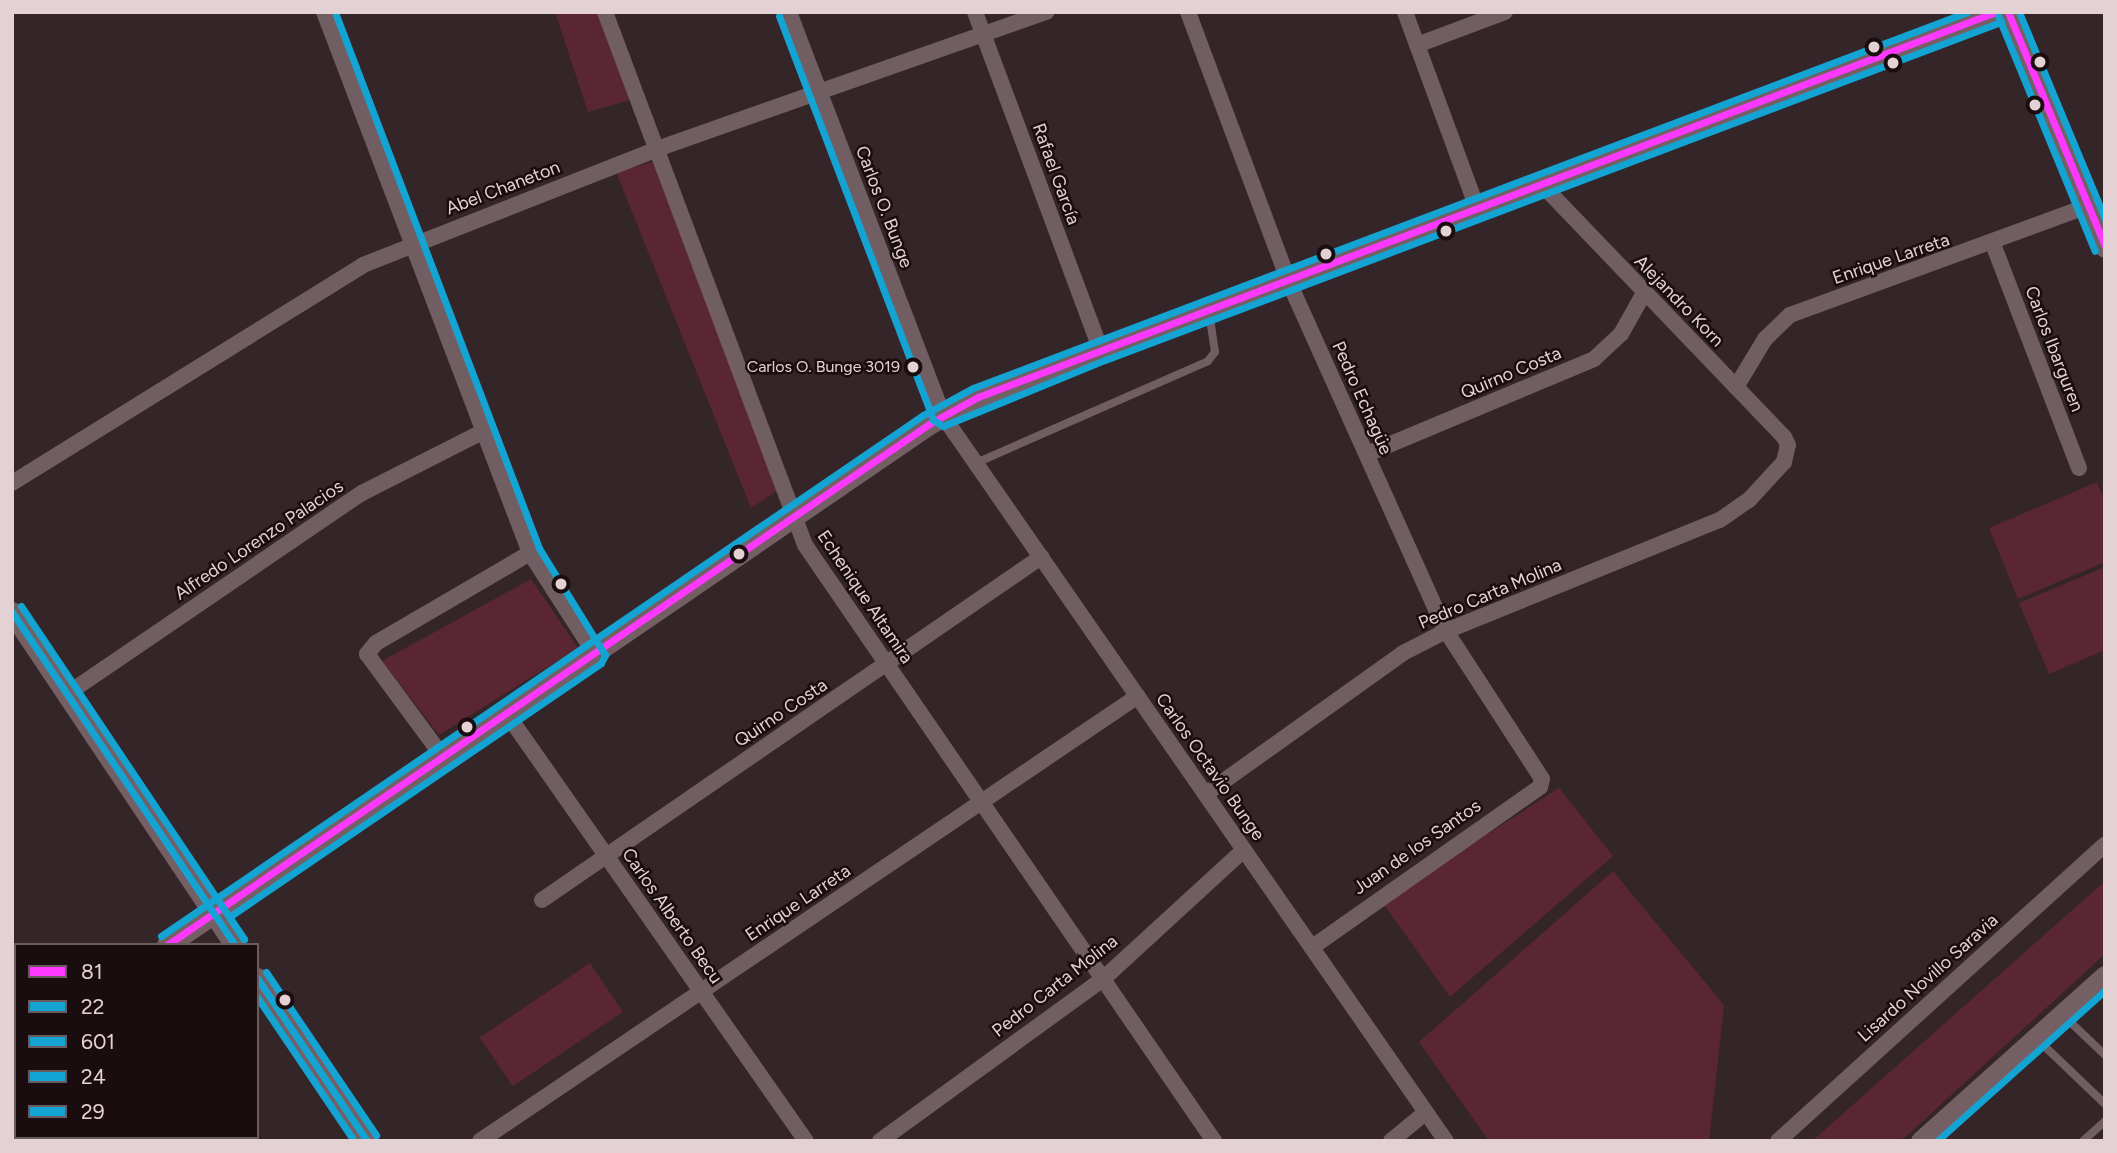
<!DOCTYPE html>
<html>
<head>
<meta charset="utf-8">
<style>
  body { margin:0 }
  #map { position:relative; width:2117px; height:1153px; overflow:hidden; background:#332528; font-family:Figtree,sans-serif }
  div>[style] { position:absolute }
  .green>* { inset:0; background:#5b2633; transform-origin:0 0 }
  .lane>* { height:8px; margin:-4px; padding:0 4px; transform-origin:4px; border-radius:4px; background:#705e62 }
  .street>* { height:16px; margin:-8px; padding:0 8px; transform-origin:8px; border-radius:8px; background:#705e62 }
  .secondary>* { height:21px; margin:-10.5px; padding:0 10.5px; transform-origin:10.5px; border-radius:10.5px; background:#746064 }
  .bus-1>* { height:7px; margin:-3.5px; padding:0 3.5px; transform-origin:3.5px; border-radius:3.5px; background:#fe39ff }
  .bus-2>* { height:7px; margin:-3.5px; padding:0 3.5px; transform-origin:3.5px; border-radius:3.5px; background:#13a4d3 }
  .bus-3>* { height:7px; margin:-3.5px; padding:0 3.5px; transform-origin:3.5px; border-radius:3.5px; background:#13a4d3 }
  .bus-4>* { height:7px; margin:-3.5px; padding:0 3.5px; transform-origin:3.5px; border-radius:3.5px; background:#13a4d3 }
  .bus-5>* { height:7px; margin:-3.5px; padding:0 3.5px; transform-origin:3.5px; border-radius:3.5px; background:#13a4d3 }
  .dots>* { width:19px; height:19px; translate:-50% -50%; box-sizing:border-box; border:4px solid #190d0f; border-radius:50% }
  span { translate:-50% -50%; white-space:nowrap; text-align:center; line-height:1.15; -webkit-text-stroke:5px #190d0f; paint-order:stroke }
  .bus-label { font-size:16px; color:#e4d1d4 }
  .right { translate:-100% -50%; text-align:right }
  .street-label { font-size:18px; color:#e4d1d4 }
  .frame { position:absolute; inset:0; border:14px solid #e4d1d4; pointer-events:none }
  .legend { position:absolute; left:14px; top:943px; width:245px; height:196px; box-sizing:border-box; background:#190d0f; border:2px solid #6a5b5e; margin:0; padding:9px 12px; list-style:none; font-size:21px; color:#e4d1d4 }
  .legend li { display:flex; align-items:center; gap:14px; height:35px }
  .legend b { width:35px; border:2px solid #6a5b5e }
</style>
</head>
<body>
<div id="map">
  <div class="green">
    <div style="clip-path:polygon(555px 12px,599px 12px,633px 99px,588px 112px)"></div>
    <div style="clip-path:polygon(653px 162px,777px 491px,751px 508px,616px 172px)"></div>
    <div style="clip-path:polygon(2097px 482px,2105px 501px,2105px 562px,2018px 599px,1989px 528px)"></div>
    <div style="clip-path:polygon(2105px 567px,2105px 650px,2049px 674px,2019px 603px)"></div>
    <div style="clip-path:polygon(531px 579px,578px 648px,439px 735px,382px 661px)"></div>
    <div style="clip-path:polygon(1559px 788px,1613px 856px,1450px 997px,1382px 902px)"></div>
    <div style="clip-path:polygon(1613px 871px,1724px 1005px,1709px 1141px,1489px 1141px,1419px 1042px)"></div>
    <div style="clip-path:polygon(2105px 881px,2105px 954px,1901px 1141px,1812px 1141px)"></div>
    <div style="left:590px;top:963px;width:59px;height:133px;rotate:56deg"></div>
  </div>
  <div class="lane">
    <div style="left:976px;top:463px;width:253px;rotate:-23.7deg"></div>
    <div style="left:1208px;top:361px;width:11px;rotate:-52deg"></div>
    <div style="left:1215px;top:352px;width:40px;rotate:-98.5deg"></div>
    <div style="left:2064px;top:1016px;width:57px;rotate:43.6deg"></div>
    <div style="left:2038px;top:1040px;width:93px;rotate:43.7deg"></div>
    <div style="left:2083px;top:1141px;width:30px;rotate:-42deg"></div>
  </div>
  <div class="street">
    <div style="left:324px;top:12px;width:579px;rotate:69.15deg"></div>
    <div style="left:530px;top:553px;width:120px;rotate:57.2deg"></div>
    <div style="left:605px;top:12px;width:569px;rotate:69.43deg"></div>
    <div style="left:805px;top:545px;width:723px;rotate:55.54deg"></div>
    <div style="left:789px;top:12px;width:432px;rotate:69.1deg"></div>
    <div style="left:943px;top:416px;width:882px;rotate:55.25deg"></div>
    <div style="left:975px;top:12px;width:361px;rotate:69.6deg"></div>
    <div style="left:1188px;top:12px;width:286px;rotate:69.5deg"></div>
    <div style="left:1288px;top:280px;width:385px;rotate:65.8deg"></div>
    <div style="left:1446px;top:631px;width:176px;rotate:57deg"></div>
    <div style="left:1542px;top:779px;width:8px;rotate:104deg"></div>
    <div style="left:1540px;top:787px;width:279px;rotate:144.9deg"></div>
    <div style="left:1405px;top:12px;width:209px;rotate:69.8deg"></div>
    <div style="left:1417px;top:45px;width:94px;rotate:-20.6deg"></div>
    <div style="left:1993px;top:244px;width:240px;rotate:69deg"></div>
    <div style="left:1736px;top:387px;width:56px;rotate:-58.9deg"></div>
    <div style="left:1765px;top:339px;width:35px;rotate:-44deg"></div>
    <div style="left:1790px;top:315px;width:317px;rotate:-20.1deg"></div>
    <div style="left:1367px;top:454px;width:246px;rotate:-22.7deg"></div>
    <div style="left:1594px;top:359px;width:37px;rotate:-43deg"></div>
    <div style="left:1621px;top:334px;width:47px;rotate:-60.7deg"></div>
    <div style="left:12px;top:483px;width:413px;rotate:-31.8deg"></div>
    <div style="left:363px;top:265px;width:316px;rotate:-21.5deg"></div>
    <div style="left:657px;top:149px;width:413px;rotate:-19.4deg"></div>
    <div style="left:67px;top:694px;width:357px;rotate:-34.3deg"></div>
    <div style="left:362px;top:493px;width:135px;rotate:-26.9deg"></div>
    <div style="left:507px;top:714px;width:521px;rotate:55deg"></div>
    <div style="left:443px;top:757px;width:128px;rotate:-126.4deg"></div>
    <div style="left:367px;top:654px;width:14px;rotate:-51deg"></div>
    <div style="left:376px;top:643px;width:178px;rotate:-30.3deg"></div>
    <div style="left:1207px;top:793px;width:241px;rotate:-35.5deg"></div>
    <div style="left:1403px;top:653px;width:48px;rotate:-27.1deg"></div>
    <div style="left:1446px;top:631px;width:296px;rotate:-22.1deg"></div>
    <div style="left:1720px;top:520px;width:35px;rotate:-35deg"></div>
    <div style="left:1749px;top:500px;width:52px;rotate:-47.4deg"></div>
    <div style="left:1784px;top:462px;width:17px;rotate:-77deg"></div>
    <div style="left:1788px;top:445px;width:9px;rotate:-117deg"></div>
    <div style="left:1784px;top:437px;width:352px;rotate:-133.8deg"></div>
    <div style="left:542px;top:900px;width:606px;rotate:-34.5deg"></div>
    <div style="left:480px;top:1141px;width:794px;rotate:-34.07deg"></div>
    <div style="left:880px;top:1141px;width:276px;rotate:-36deg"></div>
    <div style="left:1103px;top:979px;width:191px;rotate:-42.5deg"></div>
    <div style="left:1391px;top:1141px;width:45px;rotate:-39.6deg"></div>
    <div style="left:1778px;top:1141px;width:441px;rotate:-42.2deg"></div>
  </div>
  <div class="secondary">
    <div style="left:2008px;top:12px;width:254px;rotate:67.6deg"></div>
    <div style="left:12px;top:612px;width:401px;rotate:56.2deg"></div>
    <div style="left:167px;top:945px;width:923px;rotate:-34.36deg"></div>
    <div style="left:929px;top:424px;width:56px;rotate:-28.9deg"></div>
    <div style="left:978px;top:397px;width:1089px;rotate:-20.7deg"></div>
    <div style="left:257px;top:978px;width:197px;rotate:56deg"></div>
    <div style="left:12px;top:1047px;width:4px;rotate:-27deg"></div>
    <div style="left:1921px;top:1141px;width:247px;rotate:-41.9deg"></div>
  </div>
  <div class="bus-1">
    <div style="left:2008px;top:12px;width:253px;rotate:67.5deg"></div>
    <div style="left:167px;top:945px;width:923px;rotate:-34.36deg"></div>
    <div style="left:929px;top:424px;width:56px;rotate:-28.9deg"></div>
    <div style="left:978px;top:397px;width:1088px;rotate:-20.72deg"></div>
  </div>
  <div class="bus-2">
    <div style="left:779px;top:16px;width:432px;rotate:69.1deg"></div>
    <div style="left:933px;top:420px;width:12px;rotate:31deg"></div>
    <div style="left:943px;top:426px;width:175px;rotate:-22.2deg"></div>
    <div style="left:1105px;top:360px;width:958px;rotate:-20.67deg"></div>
    <div style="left:1998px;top:16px;width:254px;rotate:67.6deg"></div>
    <div style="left:244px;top:939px;width:27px;rotate:-124deg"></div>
    <div style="left:229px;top:917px;width:450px;rotate:-34.3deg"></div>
    <div style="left:601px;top:663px;width:9px;rotate:-63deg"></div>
    <div style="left:605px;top:655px;width:126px;rotate:-121.7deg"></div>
    <div style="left:539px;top:548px;width:574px;rotate:-110.84deg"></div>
    <div style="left:257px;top:997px;width:174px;rotate:56deg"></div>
    <div style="left:1937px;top:1141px;width:226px;rotate:-41.9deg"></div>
  </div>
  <div class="bus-3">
    <div style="left:2019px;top:12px;width:224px;rotate:67.4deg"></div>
    <div style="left:161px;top:936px;width:923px;rotate:-34.36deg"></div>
    <div style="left:923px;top:415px;width:57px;rotate:-28.4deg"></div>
    <div style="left:973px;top:388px;width:1063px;rotate:-20.72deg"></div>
  </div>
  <div class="bus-4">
    <div style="left:12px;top:612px;width:401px;rotate:56.2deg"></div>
    <div style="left:257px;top:978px;width:197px;rotate:56deg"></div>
  </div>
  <div class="bus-5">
    <div style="left:21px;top:606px;width:401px;rotate:56.2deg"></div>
    <div style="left:266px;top:972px;width:197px;rotate:56deg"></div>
  </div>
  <div class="dots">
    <div style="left:1874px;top:47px;background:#e4d1d4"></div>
    <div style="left:2040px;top:62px;background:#e4d1d4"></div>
    <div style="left:1893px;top:63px;background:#e4d1d4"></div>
    <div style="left:2035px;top:105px;background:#e4d1d4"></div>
    <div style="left:1446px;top:231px;background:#e4d1d4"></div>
    <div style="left:1326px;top:254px;background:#e4d1d4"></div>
    <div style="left:913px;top:367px;background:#e4d1d4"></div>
    <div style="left:739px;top:554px;background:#e4d1d4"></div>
    <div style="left:561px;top:584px;background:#e4d1d4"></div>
    <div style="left:467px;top:727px;background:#e4d1d4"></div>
    <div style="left:285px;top:1000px;background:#e4d1d4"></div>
  </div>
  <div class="bus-label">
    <span class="right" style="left:900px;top:367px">Carlos O. Bunge 3019</span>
  </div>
  <div class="street-label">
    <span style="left:1056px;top:174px;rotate:70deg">Rafael García</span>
    <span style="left:503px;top:188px;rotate:-21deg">Abel Chaneton</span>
    <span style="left:884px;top:207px;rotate:69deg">Carlos O. Bunge</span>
    <span style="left:1891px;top:259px;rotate:-19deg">Enrique Larreta</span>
    <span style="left:1679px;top:301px;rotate:46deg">Alejandro Korn</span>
    <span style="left:2054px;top:349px;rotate:69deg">Carlos Ibarguren</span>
    <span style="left:1511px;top:373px;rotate:-23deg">Quirno Costa</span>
    <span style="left:1362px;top:398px;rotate:66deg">Pedro Echagüe</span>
    <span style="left:259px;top:540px;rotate:-34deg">Alfredo Lorenzo Palacios</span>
    <span style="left:1490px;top:594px;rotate:-23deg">Pedro Carta Molina</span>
    <span style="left:865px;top:597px;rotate:56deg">Echenique Altamira</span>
    <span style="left:781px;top:713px;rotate:-34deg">Quirno Costa</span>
    <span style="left:1210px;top:767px;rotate:55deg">Carlos Octavio Bunge</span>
    <span style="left:1417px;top:847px;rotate:-35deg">Juan de los Santos</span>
    <span style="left:798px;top:903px;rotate:-34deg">Enrique Larreta</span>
    <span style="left:672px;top:916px;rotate:55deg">Carlos Alberto Becu</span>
    <span style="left:1928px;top:978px;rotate:-42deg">Lisardo Novillo Saravia</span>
    <span style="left:1055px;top:986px;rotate:-38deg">Pedro Carta Molina</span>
  </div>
  <div class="frame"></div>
  <ul class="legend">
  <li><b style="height:9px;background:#fe39ff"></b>81</li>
  <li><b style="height:9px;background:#13a4d3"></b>22</li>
  <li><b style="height:9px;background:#13a4d3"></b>601</li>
  <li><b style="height:9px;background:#13a4d3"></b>24</li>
  <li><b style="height:9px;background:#13a4d3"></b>29</li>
  </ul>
</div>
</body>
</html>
